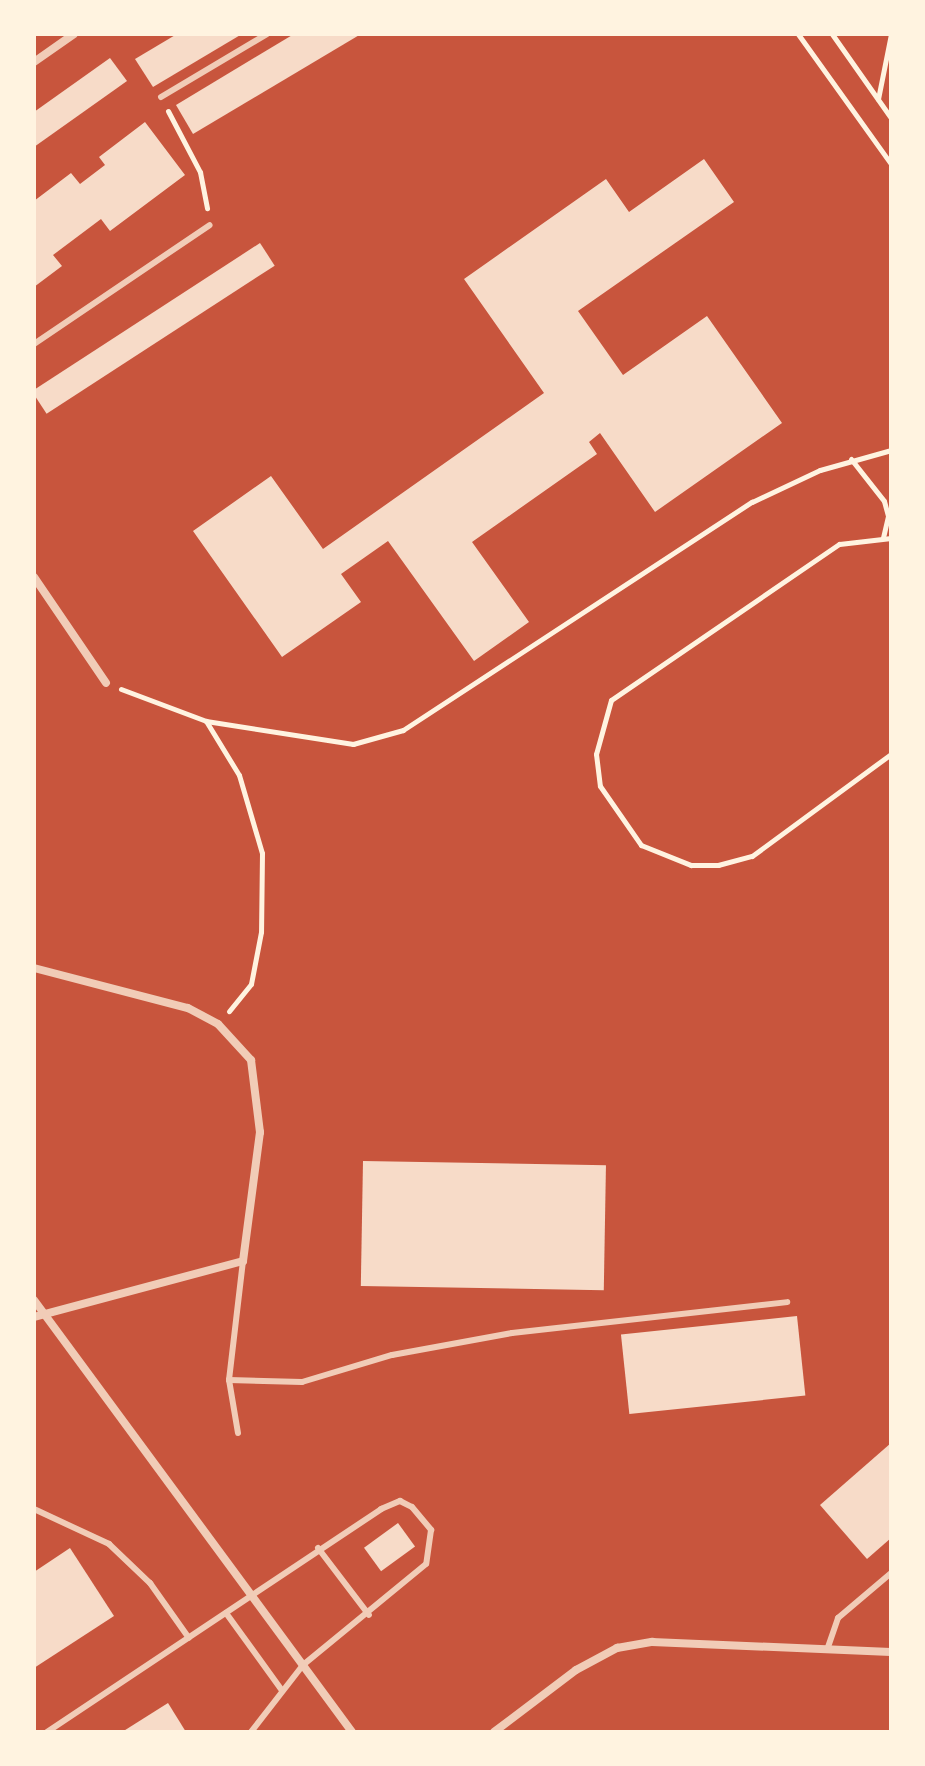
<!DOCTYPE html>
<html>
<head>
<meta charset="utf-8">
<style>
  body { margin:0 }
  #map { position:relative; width:925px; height:1766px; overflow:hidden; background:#c8553d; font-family:Raleway,sans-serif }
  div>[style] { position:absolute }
  .building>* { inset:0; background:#f7dbc8; transform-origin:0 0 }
  .path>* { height:5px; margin:-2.5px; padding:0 2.5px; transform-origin:2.5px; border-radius:2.5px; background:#fff3e0 }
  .service>* { height:6px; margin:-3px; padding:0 3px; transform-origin:3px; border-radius:3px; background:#f1ccb7 }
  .minor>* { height:8px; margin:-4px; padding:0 4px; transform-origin:4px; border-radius:4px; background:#f1ccb7 }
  span { translate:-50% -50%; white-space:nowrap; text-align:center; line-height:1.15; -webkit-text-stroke:6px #fff3e0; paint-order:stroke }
  .frame { position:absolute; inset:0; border:36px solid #fff3e0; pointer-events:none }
</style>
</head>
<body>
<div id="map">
  <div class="building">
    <div style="clip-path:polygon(177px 34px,242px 34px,153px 87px,135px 59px)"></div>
    <div style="clip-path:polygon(294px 34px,361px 34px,193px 134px,176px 105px)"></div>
    <div style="clip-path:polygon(110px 58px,127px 81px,34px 147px,34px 112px)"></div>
    <div style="clip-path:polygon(145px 122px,185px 175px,110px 231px,101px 219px,53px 255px,62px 266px,34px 287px,34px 201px,71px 173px,80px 184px,105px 165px,99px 157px)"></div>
    <div style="clip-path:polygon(704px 159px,734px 202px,578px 311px,623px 375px,707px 316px,782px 423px,655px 512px,600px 433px,589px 442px,597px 454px,472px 542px,529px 622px,474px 661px,388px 541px,341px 574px,361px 602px,282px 657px,193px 531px,271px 476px,323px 549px,544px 393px,464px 279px,606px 179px,629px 212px)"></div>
    <div style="left:260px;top:243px;width:27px;height:272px;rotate:57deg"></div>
    <div style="left:363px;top:1161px;width:243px;height:125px;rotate:1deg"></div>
    <div style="left:797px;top:1316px;width:80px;height:177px;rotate:84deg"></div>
    <div style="clip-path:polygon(891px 1443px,891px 1538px,867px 1559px,820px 1505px)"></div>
    <div style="left:398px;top:1523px;width:29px;height:42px;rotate:54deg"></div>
    <div style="clip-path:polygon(70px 1548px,114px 1616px,34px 1668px,34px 1572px)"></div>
    <div style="clip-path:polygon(168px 1703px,186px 1732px,122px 1732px)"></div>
  </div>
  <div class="path">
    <div style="left:798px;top:34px;width:160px;rotate:54.4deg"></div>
    <div style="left:832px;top:34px;width:103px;rotate:54.9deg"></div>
    <div style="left:878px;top:99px;width:66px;rotate:-78.7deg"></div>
    <div style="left:168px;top:111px;width:69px;rotate:62.3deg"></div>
    <div style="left:200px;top:172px;width:37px;rotate:79deg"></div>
    <div style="left:851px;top:459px;width:53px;rotate:51.8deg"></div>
    <div style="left:884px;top:501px;width:16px;rotate:75deg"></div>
    <div style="left:888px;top:516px;width:22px;rotate:103deg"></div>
    <div style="left:891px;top:538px;width:52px;rotate:173.4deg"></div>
    <div style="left:839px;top:544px;width:276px;rotate:145.6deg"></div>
    <div style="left:611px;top:700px;width:56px;rotate:105.5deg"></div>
    <div style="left:596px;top:754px;width:32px;rotate:83deg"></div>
    <div style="left:600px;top:786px;width:72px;rotate:55.2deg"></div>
    <div style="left:641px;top:845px;width:54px;rotate:21.8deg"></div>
    <div style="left:691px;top:865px;width:27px"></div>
    <div style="left:718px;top:865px;width:35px;rotate:-15deg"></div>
    <div style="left:752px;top:856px;width:172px;rotate:-36.3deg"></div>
    <div style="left:121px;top:689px;width:91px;rotate:20.6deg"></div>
    <div style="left:206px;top:721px;width:63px;rotate:58.6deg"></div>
    <div style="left:239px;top:775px;width:81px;rotate:73.6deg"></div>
    <div style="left:262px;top:853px;width:79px;rotate:90.7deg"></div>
    <div style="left:261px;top:932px;width:53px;rotate:100.9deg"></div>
    <div style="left:251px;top:984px;width:35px;rotate:129deg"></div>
    <div style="left:206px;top:721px;width:149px;rotate:8.9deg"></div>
    <div style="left:353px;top:744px;width:52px;rotate:-15.6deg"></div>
    <div style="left:403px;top:730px;width:417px;rotate:-33.2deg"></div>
    <div style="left:752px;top:502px;width:75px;rotate:-25.2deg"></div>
    <div style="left:820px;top:470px;width:74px;rotate:-15.7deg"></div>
  </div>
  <div class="service">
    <div style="left:161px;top:97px;width:123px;rotate:-30.7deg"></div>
    <div style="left:34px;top:344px;width:212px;rotate:-34.1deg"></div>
    <div style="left:229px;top:1380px;width:73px;rotate:1.6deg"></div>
    <div style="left:302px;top:1382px;width:94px;rotate:-16.7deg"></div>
    <div style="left:392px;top:1355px;width:122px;rotate:-10.4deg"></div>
    <div style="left:512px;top:1333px;width:277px;rotate:-6.4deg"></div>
    <div style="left:238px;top:1433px;width:54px;rotate:-99.6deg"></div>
    <div style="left:229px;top:1380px;width:120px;rotate:-83.3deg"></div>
    <div style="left:34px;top:1509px;width:83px;rotate:25deg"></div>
    <div style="left:109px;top:1544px;width:57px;rotate:43.6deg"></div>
    <div style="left:150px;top:1583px;width:67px;rotate:54.7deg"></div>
    <div style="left:318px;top:1548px;width:84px;rotate:52.7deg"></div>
    <div style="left:226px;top:1613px;width:94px;rotate:54.1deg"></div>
    <div style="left:827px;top:1650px;width:34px;rotate:-71deg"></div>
    <div style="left:838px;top:1618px;width:70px;rotate:-40.3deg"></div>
    <div style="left:47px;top:1732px;width:402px;rotate:-33.7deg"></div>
    <div style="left:381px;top:1509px;width:21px;rotate:-23deg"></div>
    <div style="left:400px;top:1501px;width:13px;rotate:27deg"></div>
    <div style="left:412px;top:1507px;width:30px;rotate:50deg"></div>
    <div style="left:431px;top:1530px;width:34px;rotate:98deg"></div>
    <div style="left:426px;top:1564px;width:159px;rotate:140.6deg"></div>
    <div style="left:303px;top:1665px;width:85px;rotate:127.8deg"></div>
  </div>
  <div class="minor">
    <div style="left:34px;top:62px;width:49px;rotate:-35deg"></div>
    <div style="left:34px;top:577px;width:128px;rotate:55.8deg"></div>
    <div style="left:34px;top:968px;width:159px;rotate:14.6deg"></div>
    <div style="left:188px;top:1008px;width:34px;rotate:28deg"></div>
    <div style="left:218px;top:1024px;width:49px;rotate:47.5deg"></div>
    <div style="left:251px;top:1060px;width:73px;rotate:82.9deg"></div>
    <div style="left:260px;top:1132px;width:130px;rotate:97.5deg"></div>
    <div style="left:243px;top:1261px;width:216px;rotate:165deg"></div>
    <div style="left:34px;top:1300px;width:536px;rotate:53.64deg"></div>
    <div style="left:494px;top:1732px;width:103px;rotate:-37.1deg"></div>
    <div style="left:576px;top:1670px;width:47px;rotate:-28.2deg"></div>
    <div style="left:617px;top:1648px;width:36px;rotate:-10deg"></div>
    <div style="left:652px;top:1642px;width:239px;rotate:2.4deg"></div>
  </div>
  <div class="frame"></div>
</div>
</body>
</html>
